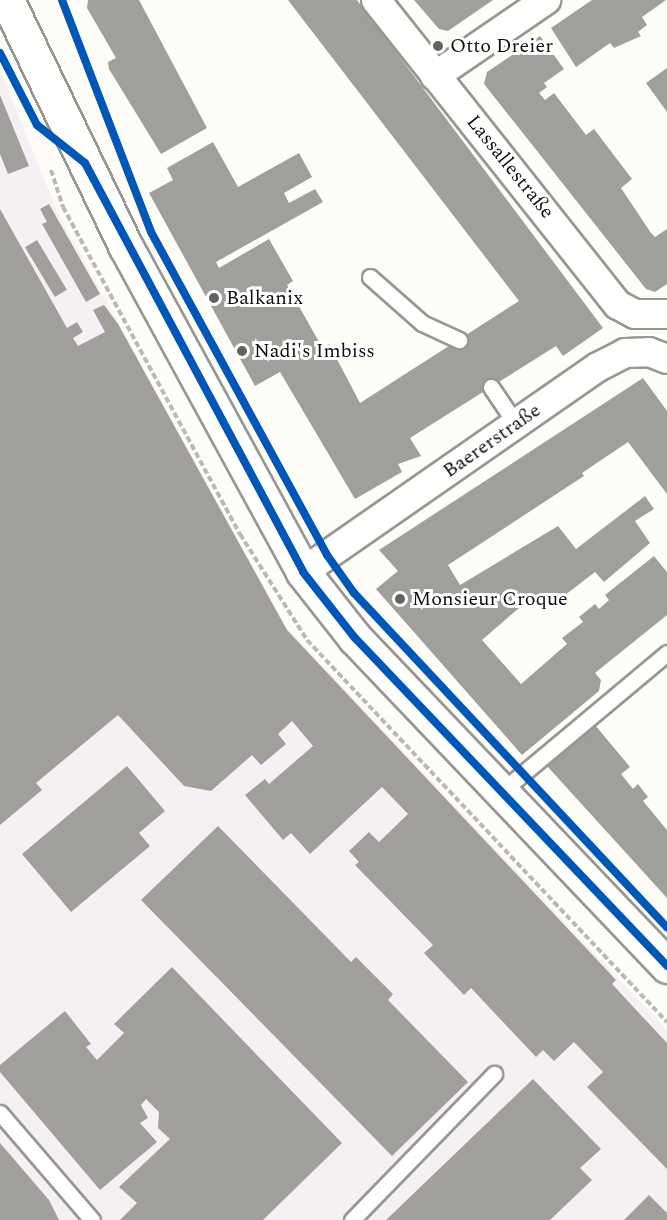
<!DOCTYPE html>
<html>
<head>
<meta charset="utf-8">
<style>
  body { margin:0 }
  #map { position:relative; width:667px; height:1220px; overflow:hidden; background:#fdfcf7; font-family:Spectral,serif }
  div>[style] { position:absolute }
  .industrial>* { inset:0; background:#f5f0f3 }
  .building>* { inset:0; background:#a19f9c; transform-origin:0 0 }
  .path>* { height:4px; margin-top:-2px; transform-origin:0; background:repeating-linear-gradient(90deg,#b9b9b8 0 6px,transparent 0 9px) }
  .roads { filter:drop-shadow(2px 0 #979795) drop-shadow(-2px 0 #979795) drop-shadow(0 2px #979795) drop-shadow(0 -2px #979795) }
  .service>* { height:15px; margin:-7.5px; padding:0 7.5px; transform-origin:7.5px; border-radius:7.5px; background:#fffffe }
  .minor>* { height:28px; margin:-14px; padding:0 14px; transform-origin:14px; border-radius:14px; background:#fffffe }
  .tertiary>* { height:33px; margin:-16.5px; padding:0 16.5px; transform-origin:16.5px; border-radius:16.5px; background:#fffffe }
  .cycleway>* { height:8px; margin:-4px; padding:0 4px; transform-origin:4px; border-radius:4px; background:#0057b8 }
  .dots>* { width:16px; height:16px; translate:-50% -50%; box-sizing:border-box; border:3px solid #fff; border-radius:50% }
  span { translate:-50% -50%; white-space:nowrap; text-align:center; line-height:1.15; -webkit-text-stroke:6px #fff; paint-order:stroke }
  .poi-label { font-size:20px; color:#111 }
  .left { translate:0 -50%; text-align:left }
  .street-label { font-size:20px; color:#111 }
</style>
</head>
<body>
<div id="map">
  <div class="industrial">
    <div style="clip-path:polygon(0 70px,57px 211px,286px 627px,667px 1030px,667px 1220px,0 1220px)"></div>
  </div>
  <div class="building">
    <div style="clip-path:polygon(88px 0,139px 0,207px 128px,161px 154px,109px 69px,108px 62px,116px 58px,87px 8px)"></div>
    <div style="clip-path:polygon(288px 0,357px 0,603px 328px,563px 356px,556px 346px,410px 438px,421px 456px,398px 464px,402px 472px,355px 499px,280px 372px,255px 386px,149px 193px,173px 180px,167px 168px,213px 142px,238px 187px,299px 153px,312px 177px,284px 193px,289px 203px,315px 189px,323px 202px,216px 262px,219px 268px,269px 239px,293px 281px,287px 285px,323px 349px,329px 344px,360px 403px,519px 301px)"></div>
    <div style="clip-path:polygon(414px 0,493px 0,448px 31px,439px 29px)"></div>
    <div style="clip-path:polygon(592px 0,666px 0,642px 17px,647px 25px,638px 32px,641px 36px,614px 48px,610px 43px,576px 67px,551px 28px)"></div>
    <div style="clip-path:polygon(540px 36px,564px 69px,544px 83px,547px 87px,539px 93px,545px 100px,554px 93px,586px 135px,594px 129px,632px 179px,621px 188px,651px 233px,655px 237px,667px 229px,667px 284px,655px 292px,646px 289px,484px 84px,487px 72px)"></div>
    <div style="clip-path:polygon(667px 68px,667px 112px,646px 83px)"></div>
    <div style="clip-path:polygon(0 95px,29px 166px,8px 174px,0 154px)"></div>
    <div style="clip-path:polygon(49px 204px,100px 294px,86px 302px,42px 224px,47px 222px,40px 209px)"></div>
    <div style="clip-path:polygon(0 209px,67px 328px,77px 322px,83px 332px,73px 338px,78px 346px,105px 332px,93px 310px,104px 305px,118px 324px,287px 630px,616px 980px,612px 984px,667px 1043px,667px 1169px,587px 1087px,603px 1072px,574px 1042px,554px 1061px,543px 1050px,536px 1057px,471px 988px,464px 995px,424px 953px,433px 945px,355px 865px,359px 862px,349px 851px,369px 832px,379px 842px,408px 814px,382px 787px,310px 854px,291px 833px,283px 840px,245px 795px,265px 779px,269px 784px,313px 746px,292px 721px,278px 734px,286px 744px,261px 765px,252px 755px,211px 791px,184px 786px,118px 715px,36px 783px,42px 790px,0 825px)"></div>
    <div style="left:37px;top:240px;width:58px;height:14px;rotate:59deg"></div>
    <div style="clip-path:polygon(643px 378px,667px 411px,667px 494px,628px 442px,582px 473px,584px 476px,448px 565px,460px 585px,558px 526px,576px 549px,645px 496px,654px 509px,635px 521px,650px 543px,604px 582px,595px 572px,543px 612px,533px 596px,482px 640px,521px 684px,567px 644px,562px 638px,583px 622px,579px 617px,595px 604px,599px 609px,609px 600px,605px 595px,654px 556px,667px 572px,667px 615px,595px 673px,601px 680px,599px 691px,522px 755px,376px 589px,398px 571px,379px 550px)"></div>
    <div style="clip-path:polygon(595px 725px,630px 767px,621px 774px,633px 789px,638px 784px,648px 797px,643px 801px,667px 830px,667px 898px,547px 766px)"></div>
    <div style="clip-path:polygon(127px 766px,165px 811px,139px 833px,150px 846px,71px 912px,22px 854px)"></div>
    <div style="clip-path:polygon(218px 826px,351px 962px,356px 957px,393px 994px,388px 1000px,468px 1082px,392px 1156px,141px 900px)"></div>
    <div style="clip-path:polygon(172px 967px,342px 1143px,263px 1220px,120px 1220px,137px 1203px,119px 1187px,170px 1139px,158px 1128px,159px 1112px,146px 1099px,141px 1105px,148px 1118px,140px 1123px,157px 1142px,100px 1190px,0 1072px,0 1065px,65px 1011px,91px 1044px,86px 1047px,97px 1060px,124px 1033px,114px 1024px)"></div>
    <div style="clip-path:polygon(533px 1079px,601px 1149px,580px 1168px,592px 1180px,550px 1220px,386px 1220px)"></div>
    <div style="clip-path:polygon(0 1143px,49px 1200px,59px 1220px,0 1220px)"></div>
    <div style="clip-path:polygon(649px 1195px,667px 1213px,667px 1220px,624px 1220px)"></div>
  </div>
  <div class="path">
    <div style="left:51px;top:170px;width:39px;rotate:72deg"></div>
    <div style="left:63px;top:207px;width:372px;rotate:61.6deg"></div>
    <div style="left:240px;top:534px;width:125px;rotate:57.7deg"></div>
    <div style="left:307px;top:640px;width:525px;rotate:46.7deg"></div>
  </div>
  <div class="roads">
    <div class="service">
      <div style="left:370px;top:277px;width:69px;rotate:41.5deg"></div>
      <div style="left:422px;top:323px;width:41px;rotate:24.7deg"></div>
      <div style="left:491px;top:387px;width:45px;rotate:56deg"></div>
      <div style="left:502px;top:791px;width:215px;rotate:-39.9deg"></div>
      <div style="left:0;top:1113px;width:141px;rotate:49.3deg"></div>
      <div style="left:352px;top:1220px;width:204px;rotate:-45.8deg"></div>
    </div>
    <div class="minor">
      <div style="left:376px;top:0;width:389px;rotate:51.6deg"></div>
      <div style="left:618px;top:305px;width:19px;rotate:28deg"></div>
      <div style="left:635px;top:314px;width:32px"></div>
      <div style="left:435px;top:76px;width:135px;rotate:-34.4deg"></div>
      <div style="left:303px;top:572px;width:359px;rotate:-34.8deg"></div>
      <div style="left:598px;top:367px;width:30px;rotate:-27deg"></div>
      <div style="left:625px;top:353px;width:24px;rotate:-2deg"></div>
      <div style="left:649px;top:352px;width:19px;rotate:21deg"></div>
    </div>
    <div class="tertiary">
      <div style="left:7px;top:0;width:274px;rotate:64.3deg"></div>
      <div style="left:126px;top:247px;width:370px;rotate:61.4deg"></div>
      <div style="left:303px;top:572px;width:84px;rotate:51.8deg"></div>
      <div style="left:355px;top:638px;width:453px;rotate:46.4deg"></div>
    </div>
  </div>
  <div class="cycleway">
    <div style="left:62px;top:0;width:248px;rotate:69deg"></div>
    <div style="left:151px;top:232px;width:368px;rotate:61.4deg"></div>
    <div style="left:327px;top:555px;width:47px;rotate:54.6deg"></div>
    <div style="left:354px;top:593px;width:458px;rotate:46.9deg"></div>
    <div style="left:0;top:53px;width:81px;rotate:62.8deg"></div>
    <div style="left:37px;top:125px;width:61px;rotate:38.4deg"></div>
    <div style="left:85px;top:163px;width:463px;rotate:61.9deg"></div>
    <div style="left:303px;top:572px;width:84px;rotate:51.8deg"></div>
    <div style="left:355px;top:638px;width:453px;rotate:46.4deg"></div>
  </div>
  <div class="dots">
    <div style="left:438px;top:46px;background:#646362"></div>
    <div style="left:214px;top:298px;background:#646362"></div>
    <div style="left:242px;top:351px;background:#646362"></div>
    <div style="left:400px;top:599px;background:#646362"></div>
  </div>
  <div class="poi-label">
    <span class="left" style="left:450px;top:46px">Otto Dreier</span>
    <span class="left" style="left:226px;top:298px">Balkanix</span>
    <span class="left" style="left:254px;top:351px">Nadi's Imbiss</span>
    <span class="left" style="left:412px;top:599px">Monsieur Croque</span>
  </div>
  <div class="street-label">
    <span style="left:510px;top:167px;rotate:51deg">Lassallestraße</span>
    <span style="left:492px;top:441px;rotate:-35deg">Baererstraße</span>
  </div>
</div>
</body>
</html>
